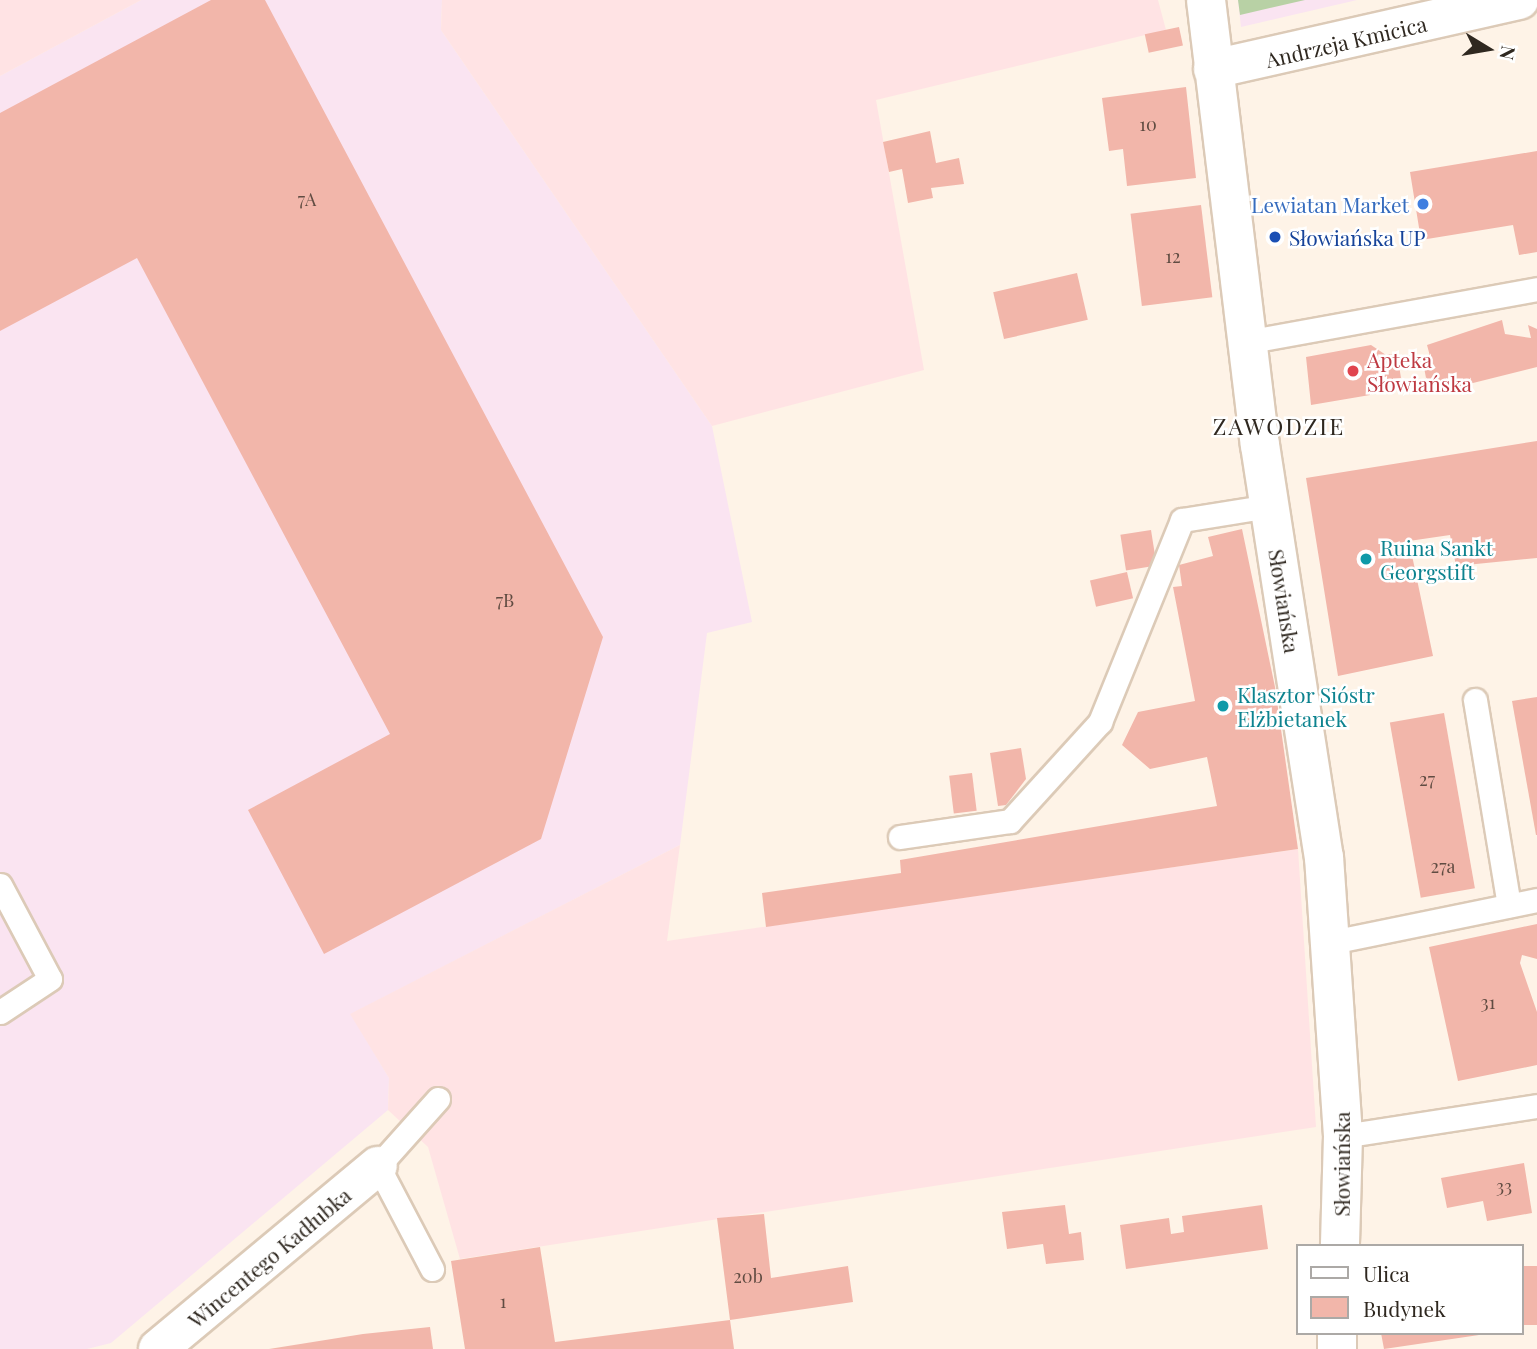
<!DOCTYPE html>
<html>
<head>
<meta charset="utf-8">
<style>
  body { margin:0 }
  #map { position:relative; width:1537px; height:1349px; overflow:hidden; background:#fef3e7; font-family:"Playfair Display",serif }
  div>[style] { position:absolute }
  .commercial>* { inset:0; background:#fae4f1 }
  .industrial>* { inset:0; background:#ffe3e4 }
  .green>* { inset:0; background:#b8d1a5 }
  .building>* { inset:0; background:#f2b6aa; transform-origin:0 0 }
  .roads { filter:drop-shadow(2px 0 #dccab7) drop-shadow(-2px 0 #dccab7) drop-shadow(0 2px #dccab7) drop-shadow(0 -2px #dccab7) }
  .service>* { height:23px; margin:-11.5px; padding:0 11.5px; transform-origin:11.5px; border-radius:11.5px; background:#fff }
  .minor>* { height:38px; margin:-19px; padding:0 19px; transform-origin:19px; border-radius:19px; background:#fff }
  .tertiary>* { height:38px; margin:-19px; padding:0 19px; transform-origin:19px; border-radius:19px; background:#fff }
  .dots>* { width:19px; height:19px; translate:-50% -50%; box-sizing:border-box; border:4px solid #fff; border-radius:50% }
  span { translate:-50% -50%; white-space:nowrap; text-align:center; line-height:1.15; -webkit-text-stroke:5px #fff; paint-order:stroke }
  .number-label { font-size:18px; color:#604c42 }
  .number-label span { -webkit-text-stroke-width:0 }
  .street-label { font-size:21px; color:#2f2820 }
  .shop-label { font-size:21px; color:#366cbe }
  .right { translate:-100% -50%; text-align:right }
  .transit-label { font-size:21px; color:#164399 }
  .left { translate:0 -50%; text-align:left }
  .health-label { font-size:21px; color:#be3a42 }
  .culture-label { font-size:21px; color:#0d838f }
  .neighbourhood-label { font-size:23px; color:#2f2820; letter-spacing:2px }
  .legend { position:absolute; left:1296px; top:1244px; width:228px; height:91px; box-sizing:border-box; background:#fff; border:2px solid #aca9a6; margin:0; padding:9px 12px; list-style:none; font-size:21px; color:#2f2820 }
  .legend li { display:flex; align-items:center; gap:14px; height:35px }
  .legend b { width:35px; border:2px solid #aca9a6 }
  .north { position:absolute; left:1453px; top:14px; width:70px; height:70px; -webkit-text-stroke:5px #fff; paint-order:stroke; rotate:101deg; font-size:19px; font-weight:700; line-height:28px; text-align:center; color:#2f2820 }
  .north::after { content:''; display:block; margin:auto; width:24px; height:32px; background:#2f2820; clip-path:polygon(50% 0,100% 100%,50% 72%,0 100%) }
</style>
</head>
<body>
<div id="map">
  <div class="commercial">
    <div style="clip-path:polygon(141px 0,442px 0,441px 30px,712px 426px,752px 622px,707px 633px,680px 845px,351px 1014px,389px 1078px,388px 1110px,111px 1343px,87px 1349px,0 1349px,0 76px)"></div>
    <div style="clip-path:polygon(1238px 0,1357px 0,1241px 27px)"></div>
  </div>
  <div class="industrial">
    <div style="clip-path:polygon(0 0,141px 0,0 76px)"></div>
    <div style="clip-path:polygon(442px 0,1158px 0,1166px 30px,876px 100px,924px 370px,712px 426px,441px 30px)"></div>
    <div style="clip-path:polygon(680px 845px,667px 941px,1298px 849px,1316px 1127px,460px 1259px,428px 1147px,388px 1110px,389px 1078px,350px 1014px)"></div>
  </div>
  <div class="green">
    <div style="clip-path:polygon(1238px 0,1305px 0,1240px 15px)"></div>
  </div>
  <div class="building">
    <div style="clip-path:polygon(211px 0,265px 0,603px 637px,541px 839px,324px 954px,248px 810px,390px 734px,137px 258px,0 331px,0 113px)"></div>
    <div style="left:1179px;top:27px;width:19px;height:35px;rotate:78deg"></div>
    <div style="clip-path:polygon(1186px 87px,1196px 178px,1127px 186px,1123px 149px,1109px 151px,1102px 98px)"></div>
    <div style="clip-path:polygon(930px 131px,936px 163px,959px 158px,964px 184px,931px 188px,933px 198px,908px 203px,902px 169px,889px 172px,883px 142px)"></div>
    <div style="clip-path:polygon(1537px 151px,1537px 252px,1519px 255px,1513px 225px,1421px 240px,1410px 172px)"></div>
    <div style="left:1201px;top:205px;width:93px;height:71px;rotate:83deg"></div>
    <div style="left:1077px;top:273px;width:48px;height:86px;rotate:77deg"></div>
    <div style="clip-path:polygon(1502px 320px,1505px 334px,1531px 338px,1528px 325px,1537px 329px,1537px 367px,1429px 394px,1423px 362px,1431px 360px,1427px 345px)"></div>
    <div style="clip-path:polygon(1371px 345px,1386px 355px,1397px 353px,1401px 378px,1368px 383px,1370px 395px,1311px 405px,1306px 357px)"></div>
    <div style="clip-path:polygon(1537px 441px,1537px 558px,1456px 566px,1450px 535px,1409px 541px,1433px 656px,1338px 676px,1306px 478px)"></div>
    <div style="clip-path:polygon(1242px 529px,1275px 687px,1298px 849px,766px 927px,762px 893px,901px 873px,900px 860px,1217px 806px,1207px 757px,1150px 769px,1122px 745px,1138px 712px,1195px 701px,1173px 587px,1182px 586px,1179px 565px,1213px 556px,1208px 537px)"></div>
    <div style="left:1151px;top:530px;width:36px;height:31px;rotate:81deg"></div>
    <div style="left:1127px;top:572px;width:27px;height:38px;rotate:77deg"></div>
    <div style="clip-path:polygon(1537px 697px,1537px 835px,1536px 835px,1512px 701px)"></div>
    <div style="left:1444px;top:713px;width:178px;height:55px;rotate:80deg"></div>
    <div style="clip-path:polygon(1021px 748px,1026px 779px,1006px 805px,998px 806px,990px 753px)"></div>
    <div style="left:972px;top:773px;width:38px;height:23px;rotate:83deg"></div>
    <div style="clip-path:polygon(1537px 924px,1537px 959px,1522px 955px,1520px 963px,1537px 1012px,1537px 1065px,1458px 1081px,1429px 947px)"></div>
    <div style="clip-path:polygon(1524px 1163px,1532px 1213px,1487px 1221px,1483px 1201px,1447px 1208px,1441px 1178px)"></div>
    <div style="clip-path:polygon(1065px 1205px,1069px 1234px,1081px 1232px,1084px 1260px,1046px 1264px,1043px 1244px,1007px 1249px,1002px 1212px)"></div>
    <div style="clip-path:polygon(1262px 1205px,1268px 1249px,1126px 1269px,1120px 1225px,1169px 1218px,1171px 1234px,1184px 1232px,1182px 1216px)"></div>
    <div style="clip-path:polygon(764px 1214px,771px 1278px,848px 1266px,853px 1302px,730px 1320px,717px 1218px)"></div>
    <div style="clip-path:polygon(540px 1247px,555px 1342px,730px 1320px,734px 1349px,465px 1349px,451px 1261px)"></div>
    <div style="left:1537px;top:1266px;width:59px;height:16px;rotate:90deg"></div>
    <div style="clip-path:polygon(430px 1327px,433px 1349px,269px 1349px,363px 1334px)"></div>
    <div style="clip-path:polygon(1381px 1333px,1479px 1333px,1479px 1335px,1384px 1349px)"></div>
  </div>
  <div class="roads">
    <div class="service">
      <div style="left:1246px;top:342px;width:296px;rotate:-10.3deg"></div>
      <div style="left:1475px;top:700px;width:208px;rotate:80.6deg"></div>
      <div style="left:900px;top:837px;width:111px;rotate:-8.3deg"></div>
      <div style="left:1010px;top:821px;width:134px;rotate:-47.7deg"></div>
      <div style="left:1100px;top:722px;width:218px;rotate:-67.9deg"></div>
      <div style="left:1182px;top:520px;width:88px;rotate:-9.1deg"></div>
      <div style="left:0;top:885px;width:106px;rotate:62deg"></div>
      <div style="left:50px;top:979px;width:60px;rotate:146.6deg"></div>
      <div style="left:1332px;top:942px;width:209px;rotate:-11.6deg"></div>
      <div style="left:1343px;top:1136px;width:196px;rotate:-8.8deg"></div>
      <div style="left:432px;top:1269px;width:116px;rotate:-117.7deg"></div>
      <div style="left:378px;top:1166px;width:90px;rotate:-48.2deg"></div>
    </div>
    <div class="minor">
      <div style="left:1213px;top:69px;width:314px;rotate:-12.7deg"></div>
      <div style="left:158px;top:1349px;width:286px;rotate:-39.8deg"></div>
    </div>
    <div class="tertiary">
      <div style="left:1206px;top:0;width:448px;rotate:83.1deg"></div>
      <div style="left:1260px;top:445px;width:417px;rotate:81.2deg"></div>
      <div style="left:1324px;top:857px;width:280px;rotate:86.1deg"></div>
      <div style="left:1343px;top:1136px;width:110px;rotate:91.6deg"></div>
      <div style="left:1337px;top:1349px;width:16px;rotate:-90deg"></div>
    </div>
  </div>
  <div class="dots">
    <div style="left:1423px;top:204px;background:#3f7fe0"></div>
    <div style="left:1275px;top:237px;background:#1a4fb4"></div>
    <div style="left:1353px;top:371px;background:#e0444e"></div>
    <div style="left:1366px;top:559px;background:#0f9aa8"></div>
    <div style="left:1223px;top:706px;background:#0f9aa8"></div>
  </div>
  <div class="number-label">
    <span style="left:1148px;top:124px">10</span>
    <span style="left:307px;top:199px">7A</span>
    <span style="left:1173px;top:256px">12</span>
    <span style="left:505px;top:600px">7B</span>
    <span style="left:1427px;top:779px">27</span>
    <span style="left:1443px;top:866px">27a</span>
    <span style="left:1488px;top:1002px">31</span>
    <span style="left:1504px;top:1186px">33</span>
    <span style="left:748px;top:1276px">20b</span>
    <span style="left:503px;top:1301px">1</span>
  </div>
  <div class="street-label">
    <span style="left:1346px;top:41px;rotate:-13deg">Andrzeja Kmicica</span>
    <span style="left:1285px;top:601px;rotate:81deg">Słowiańska</span>
    <span style="left:1341px;top:1164px;rotate:-90deg">Słowiańska</span>
    <span style="left:269px;top:1257px;rotate:-40deg">Wincentego Kadłubka</span>
  </div>
  <div class="shop-label">
    <span class="right" style="left:1409px;top:204px">Lewiatan Market</span>
  </div>
  <div class="transit-label">
    <span class="left" style="left:1289px;top:237px">Słowiańska UP</span>
  </div>
  <div class="health-label">
    <span class="left" style="left:1367px;top:371px">Apteka<br>Słowiańska</span>
  </div>
  <div class="culture-label">
    <span class="left" style="left:1380px;top:559px">Ruina Sankt<br>Georgstift</span>
    <span class="left" style="left:1237px;top:706px">Klasztor Sióstr<br>Elżbietanek</span>
  </div>
  <div class="neighbourhood-label">
    <span style="left:1279px;top:426px">ZAWODZIE</span>
  </div>
  <ul class="legend">
  <li><b style="height:9px;background:#fff"></b>Ulica</li>
  <li><b style="height:19px;background:#f2b6aa"></b>Budynek</li>
  </ul>
  <div class="north">N</div>
</div>
</body>
</html>
